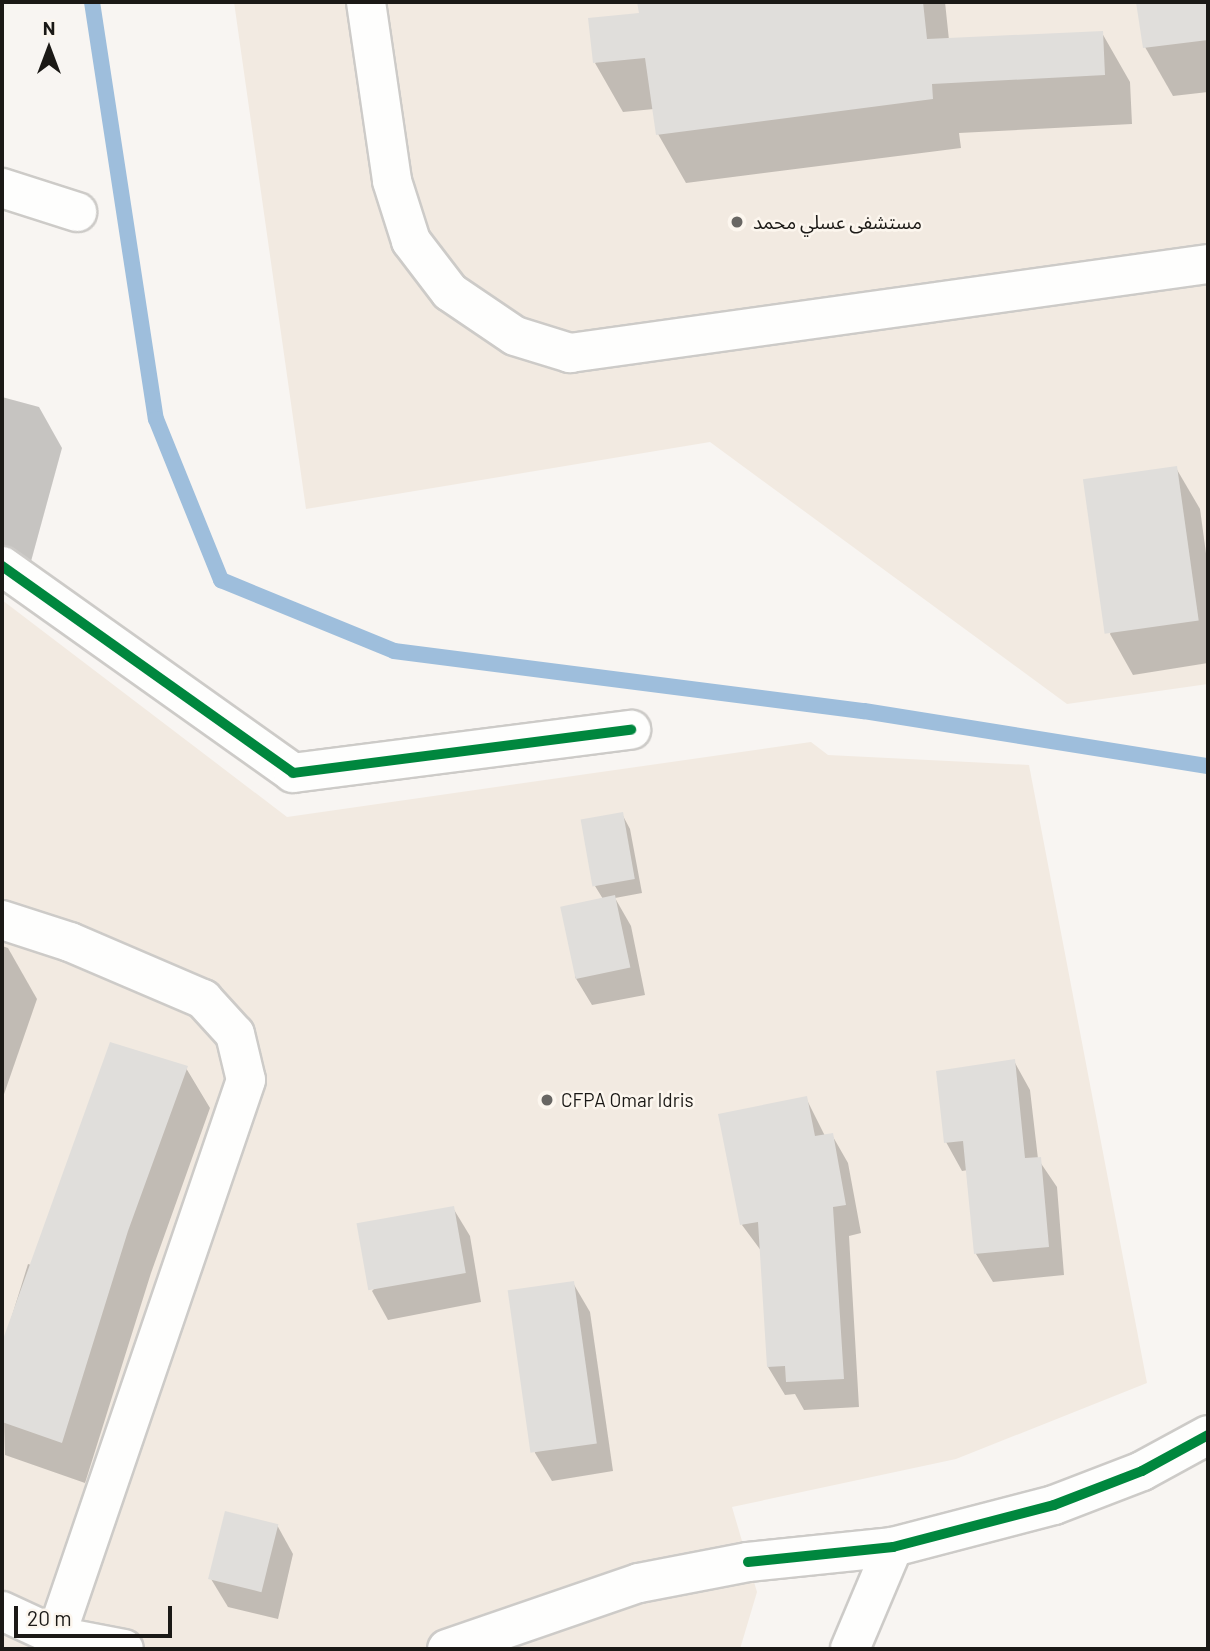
<!DOCTYPE html>
<html>
<head>
<meta charset="utf-8">
<style>
  body { margin:0 }
  #map { position:relative; width:1210px; height:1651px; overflow:hidden; background:#f8f5f2; font-family:Barlow,"Noto Sans Arabic",sans-serif }
  div>[style] { position:absolute }
  .built>* { inset:0; background:#f2eae1 }
  .shadow>* { inset:0; background:#0003 }
  .stream>* { height:16px; margin:-8px; padding:0 8px; transform-origin:8px; border-radius:8px; background:#9ebedc }
  .building>* { inset:0; background:#e0dedb; transform-origin:0 0 }
  .roads { filter:drop-shadow(2px 0 #cdcbc8) drop-shadow(-2px 0 #cdcbc8) drop-shadow(0 2px #cdcbc8) drop-shadow(0 -2px #cdcbc8) }
  .minor>* { height:38px; margin:-19px; padding:0 19px; transform-origin:19px; border-radius:19px; background:#fefefd }
  .cycleway>* { height:10px; margin:-5px; padding:0 5px; transform-origin:5px; border-radius:5px; background:#00873e }
  .dots>* { width:19px; height:19px; translate:-50% -50%; box-sizing:border-box; border:4px solid #fcf6ee; border-radius:50% }
  span { translate:-50% -50%; white-space:nowrap; text-align:center; line-height:1.15; -webkit-text-stroke:5px #fcf6ee; paint-order:stroke }
  .poi-label { font-size:19px; color:#1b1916 }
  .left { translate:0 -50%; text-align:left }
  .frame { position:absolute; inset:0; border:4px solid #1b1916; pointer-events:none }
  .north { position:absolute; left:14px; top:14px; width:70px; height:70px; -webkit-text-stroke:5px #fcf6ee; paint-order:stroke; rotate:0deg; font-size:19px; font-weight:700; line-height:28px; text-align:center; color:#1b1916 }
  .north::after { content:''; display:block; margin:auto; width:24px; height:32px; background:#1b1916; clip-path:polygon(50% 0,100% 100%,50% 72%,0 100%) }
  .scale { position:absolute; left:14px; top:1606px; width:158px; height:32px; box-sizing:border-box; border:4px solid #1b1916; border-top:0; padding-left:9px; font-size:21px; line-height:24px; white-space:nowrap; color:#1b1916; -webkit-text-stroke:5px #fcf6ee; paint-order:stroke }
</style>
</head>
<body>
<div id="map">
  <div class="built">
    <div style="clip-path:polygon(234px 2px,1208px 2px,1208px 684px,1067px 704px,710px 442px,306px 509px)"></div>
    <div style="clip-path:polygon(2px 600px,287px 817px,811px 742px,828px 755px,1029px 765px,1147px 1383px,956px 1459px,732px 1507px,757px 1592px,740px 1649px,2px 1649px)"></div>
  </div>
  <div class="shadow">
    <div style="clip-path:polygon(639px 2px,945px 2px,949px 40px,1102px 33px,1130px 82px,1132px 124px,959px 133px,961px 148px,686px 183px,658px 134px,654px 109px,623px 112px,595px 63px,641px 14px)"></div>
    <div style="clip-path:polygon(1138px 2px,1208px 2px,1208px 92px,1173px 96px,1145px 47px)"></div>
    <div style="clip-path:polygon(2px 397px,39px 407px,62px 448px,27px 576px,2px 569px)"></div>
    <div style="clip-path:polygon(1176px 468px,1200px 509px,1208px 568px,1208px 663px,1133px 675px,1110px 634px)"></div>
    <div style="clip-path:polygon(622px 814px,630px 829px,642px 893px,615px 898px,631px 926px,645px 995px,592px 1005px,575px 977px,603px 899px,595px 886px)"></div>
    <div style="clip-path:polygon(2px 946px,8px 948px,37px 999px,2px 1100px)"></div>
    <div style="clip-path:polygon(1014px 1061px,1030px 1090px,1038px 1159px,1057px 1187px,1064px 1275px,993px 1282px,976px 1254px,968px 1170px,962px 1171px,946px 1142px)"></div>
    <div style="clip-path:polygon(186px 1068px,210px 1108px,151px 1273px,85px 1483px,5px 1455px,2px 1348px,28px 1264px,34px 1266px)"></div>
    <div style="clip-path:polygon(806px 1098px,825px 1136px,832px 1135px,848px 1163px,861px 1233px,849px 1236px,859px 1407px,804px 1410px,795px 1394px,785px 1395px,768px 1367px,762px 1252px,742px 1225px)"></div>
    <div style="clip-path:polygon(453px 1208px,470px 1236px,481px 1302px,388px 1320px,372px 1291px)"></div>
    <div style="clip-path:polygon(573px 1283px,590px 1312px,613px 1471px,552px 1481px,535px 1453px,510px 1294px)"></div>
    <div style="clip-path:polygon(277px 1525px,293px 1554px,278px 1619px,228px 1607px,211px 1579px)"></div>
  </div>
  <div class="stream">
    <div style="left:92px;top:2px;width:422px;rotate:81.3deg"></div>
    <div style="left:156px;top:419px;width:174px;rotate:68deg"></div>
    <div style="left:221px;top:580px;width:187px;rotate:22.3deg"></div>
    <div style="left:394px;top:651px;width:474px;rotate:7.3deg"></div>
    <div style="left:864px;top:711px;width:348px;rotate:9.1deg"></div>
  </div>
  <div class="building">
    <div style="clip-path:polygon(637px 2px,923px 2px,927px 39px,1103px 31px,1105px 75px,932px 84px,933px 99px,656px 135px,645px 58px,593px 63px,588px 18px,639px 13px)"></div>
    <div style="clip-path:polygon(1136px 2px,1208px 2px,1208px 40px,1143px 48px)"></div>
    <div style="left:1177px;top:466px;width:156px;height:95px;rotate:82deg"></div>
    <div style="left:623px;top:812px;width:68px;height:43px;rotate:80deg"></div>
    <div style="left:615px;top:895px;width:74px;height:56px;rotate:78deg"></div>
    <div style="clip-path:polygon(110px 1042px,188px 1066px,128px 1231px,62px 1443px,2px 1422px,2px 1342px)"></div>
    <div style="clip-path:polygon(1015px 1059px,1025px 1158px,1041px 1157px,1049px 1247px,974px 1254px,963px 1141px,944px 1143px,936px 1071px)"></div>
    <div style="clip-path:polygon(807px 1096px,815px 1136px,833px 1133px,846px 1205px,833px 1207px,844px 1379px,786px 1382px,785px 1366px,767px 1367px,758px 1222px,740px 1225px,718px 1114px)"></div>
    <div style="left:454px;top:1206px;width:68px;height:99px;rotate:80deg"></div>
    <div style="left:574px;top:1281px;width:164px;height:67px;rotate:82deg"></div>
    <div style="left:225px;top:1511px;width:55px;height:70px;rotate:14deg"></div>
  </div>
  <div class="roads">
    <div class="minor">
      <div style="left:366px;top:2px;width:181px;rotate:81.7deg"></div>
      <div style="left:392px;top:181px;width:63px;rotate:72.4deg"></div>
      <div style="left:411px;top:241px;width:64px;rotate:52.6deg"></div>
      <div style="left:450px;top:292px;width:78px;rotate:34.1deg"></div>
      <div style="left:515px;top:336px;width:58px;rotate:17.2deg"></div>
      <div style="left:570px;top:353px;width:644px;rotate:-7.94deg"></div>
      <div style="left:2px;top:188px;width:79px;rotate:17.7deg"></div>
      <div style="left:2px;top:566px;width:357px;rotate:35.4deg"></div>
      <div style="left:293px;top:773px;width:341px;rotate:-7.3deg"></div>
      <div style="left:2px;top:920px;width:71px;rotate:17.9deg"></div>
      <div style="left:70px;top:942px;width:145px;rotate:23.2deg"></div>
      <div style="left:203px;top:999px;width:47px;rotate:47.6deg"></div>
      <div style="left:235px;top:1034px;width:47px;rotate:76.6deg"></div>
      <div style="left:246px;top:1080px;width:588px;rotate:108.87deg"></div>
      <div style="left:56px;top:1636px;width:69px;rotate:10.8deg"></div>
      <div style="left:2px;top:1611px;width:60px;rotate:24.8deg"></div>
      <div style="left:447px;top:1649px;width:203px;rotate:-19deg"></div>
      <div style="left:639px;top:1583px;width:111px;rotate:-10.9deg"></div>
      <div style="left:748px;top:1562px;width:146px;rotate:-5.9deg"></div>
      <div style="left:893px;top:1547px;width:166px;rotate:-14.6deg"></div>
      <div style="left:1054px;top:1505px;width:94px;rotate:-21.1deg"></div>
      <div style="left:1142px;top:1471px;width:75px;rotate:-28.6deg"></div>
      <div style="left:850px;top:1649px;width:111px;rotate:-67.1deg"></div>
    </div>
  </div>
  <div class="cycleway">
    <div style="left:2px;top:566px;width:357px;rotate:35.4deg"></div>
    <div style="left:293px;top:773px;width:341px;rotate:-7.3deg"></div>
    <div style="left:748px;top:1562px;width:146px;rotate:-5.9deg"></div>
    <div style="left:893px;top:1547px;width:166px;rotate:-14.6deg"></div>
    <div style="left:1054px;top:1505px;width:94px;rotate:-21.1deg"></div>
    <div style="left:1142px;top:1471px;width:75px;rotate:-28.6deg"></div>
  </div>
  <div class="dots">
    <div style="left:737px;top:222px;background:#686663"></div>
    <div style="left:547px;top:1100px;background:#686663"></div>
  </div>
  <div class="poi-label">
    <span class="left" style="left:753px;top:222px">مستشفى عسلي محمد</span>
    <span class="left" style="left:561px;top:1100px">CFPA Omar Idris</span>
  </div>
  <div class="frame"></div>
  <div class="north">N</div>
  <div class="scale">20 m</div>
</div>
</body>
</html>
